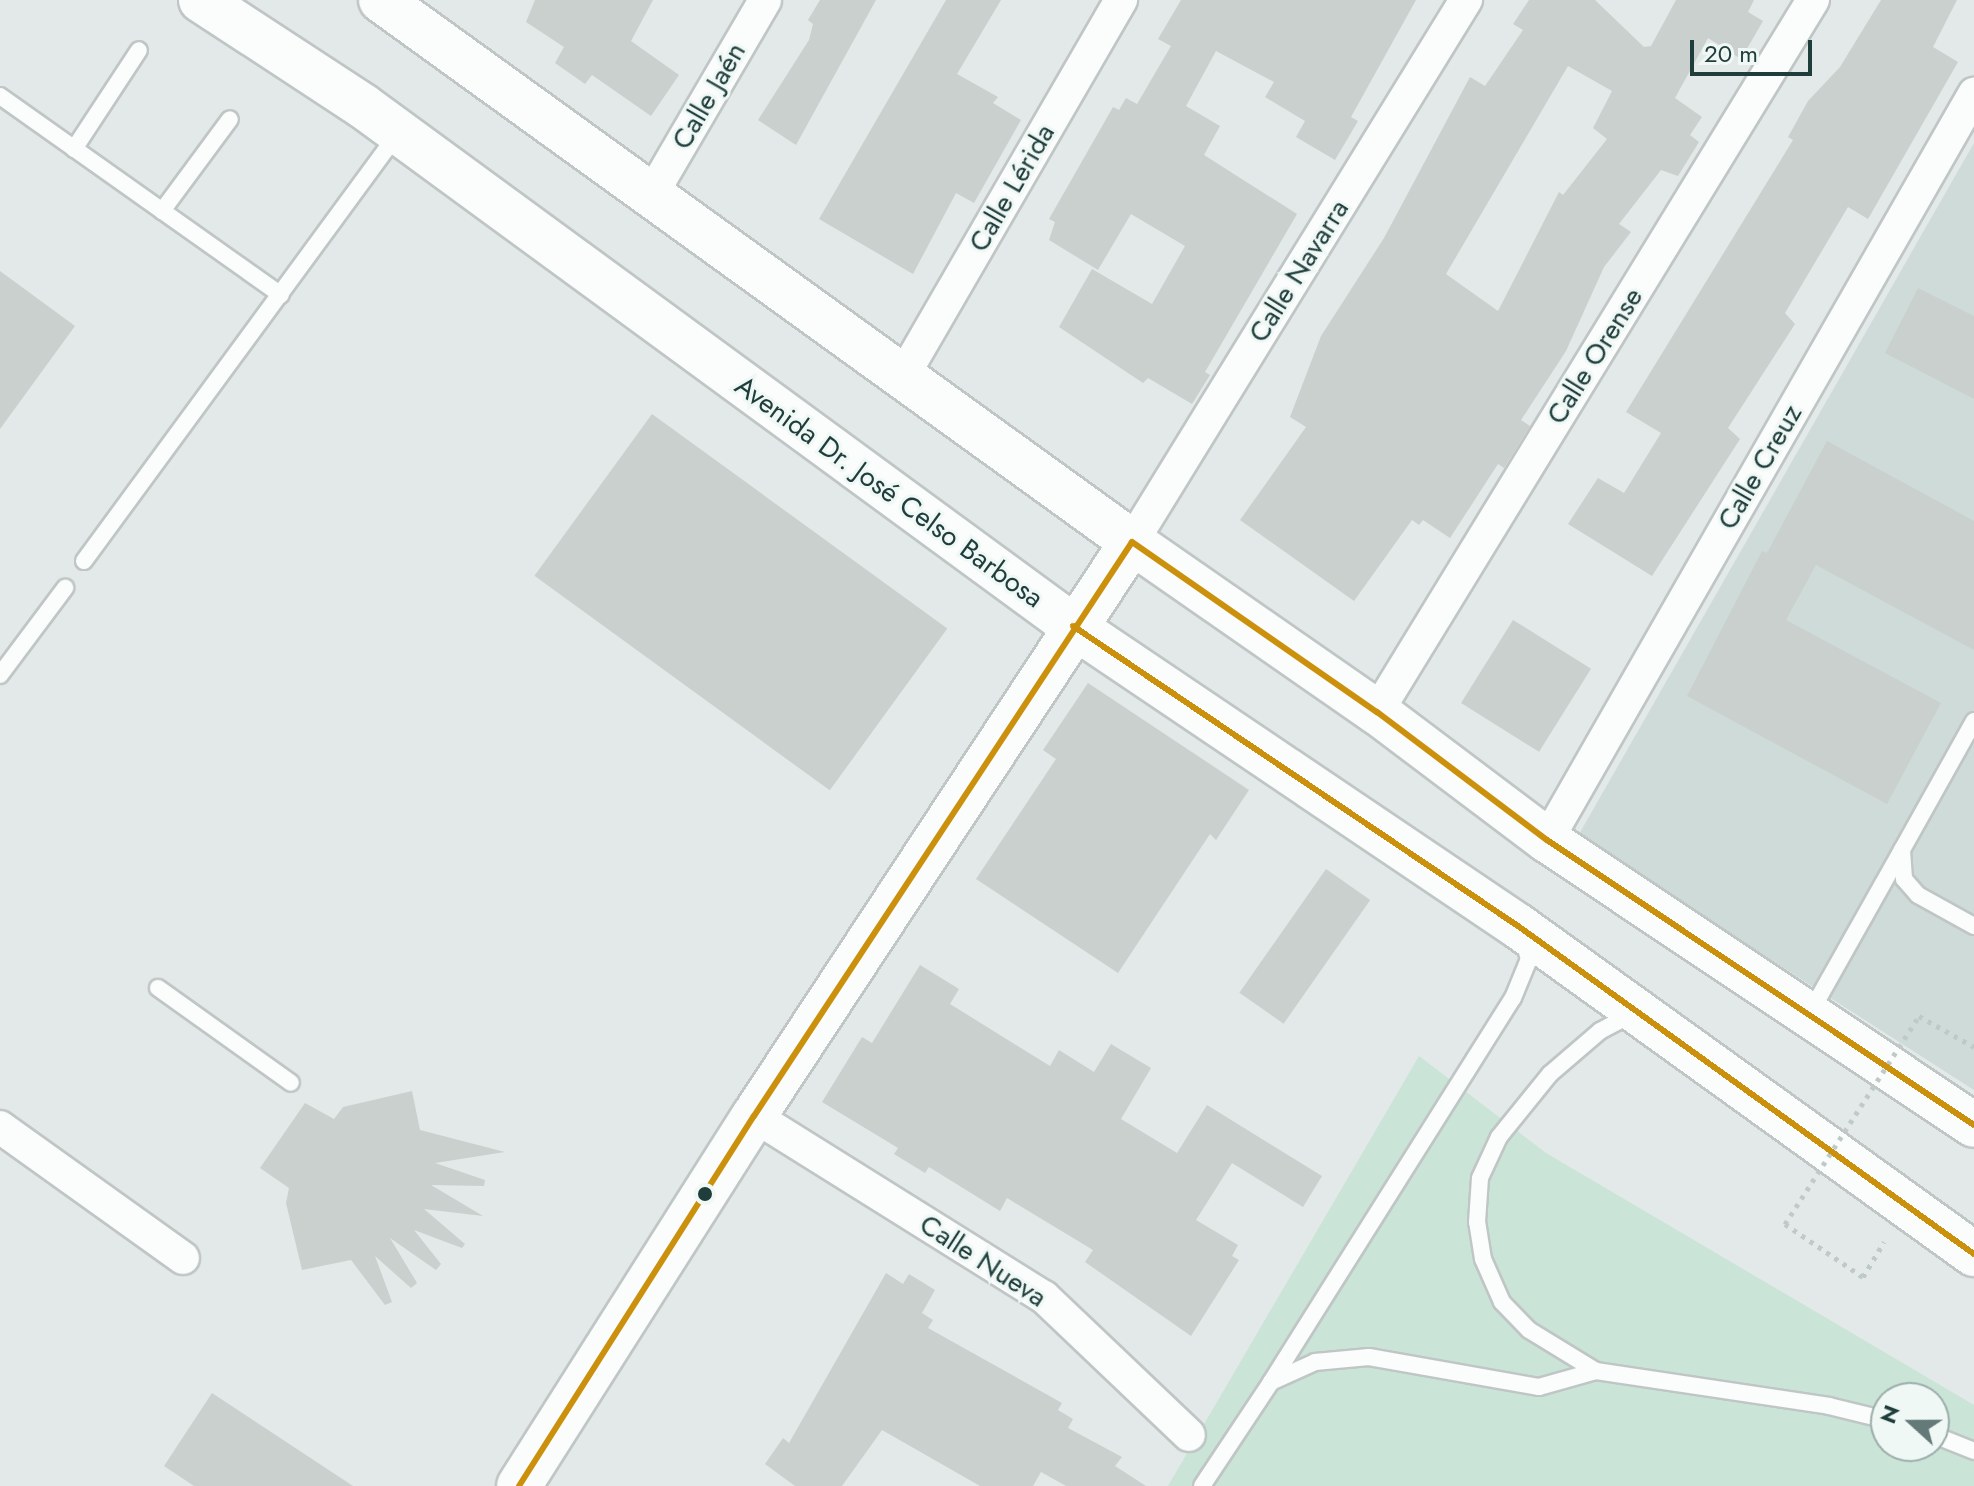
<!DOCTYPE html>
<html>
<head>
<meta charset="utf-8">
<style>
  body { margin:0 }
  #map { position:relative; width:1974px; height:1486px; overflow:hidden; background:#e2e9e8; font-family:Jost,sans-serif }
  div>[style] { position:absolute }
  .built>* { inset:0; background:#cfdbd8 }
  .green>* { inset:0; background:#cae4d7 }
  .building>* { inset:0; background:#c9d0ce; transform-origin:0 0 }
  .path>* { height:5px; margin-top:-2.5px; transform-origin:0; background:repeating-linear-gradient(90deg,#bfcac8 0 4px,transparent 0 10px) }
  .roads { filter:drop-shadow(2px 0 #bfc6c5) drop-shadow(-2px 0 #bfc6c5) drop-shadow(0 2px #bfc6c5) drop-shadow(0 -2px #bfc6c5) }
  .lane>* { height:16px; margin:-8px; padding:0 8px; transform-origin:8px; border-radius:8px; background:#fbfcfc }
  .street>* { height:32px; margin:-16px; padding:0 16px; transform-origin:16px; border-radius:16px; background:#fbfcfc }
  .secondary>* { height:44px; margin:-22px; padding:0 22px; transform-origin:22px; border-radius:22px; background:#fbfcfc }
  .path-bridge>* { height:5px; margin-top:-2.5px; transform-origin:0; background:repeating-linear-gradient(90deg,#bfcac8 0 4px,transparent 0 10px) }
  .bus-1>* { height:6px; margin:-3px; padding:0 3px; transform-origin:3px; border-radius:3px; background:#cc910c }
  .dots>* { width:22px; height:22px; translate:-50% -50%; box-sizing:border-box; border:4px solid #f0f8f6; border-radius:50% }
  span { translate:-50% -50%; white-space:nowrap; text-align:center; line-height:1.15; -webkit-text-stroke:6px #f0f8f6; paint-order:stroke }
  .street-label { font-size:28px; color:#1f3e3b }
  .north { position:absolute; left:1870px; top:1382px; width:80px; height:80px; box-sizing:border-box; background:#f0f8f6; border:2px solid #9caeab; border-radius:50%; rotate:291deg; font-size:22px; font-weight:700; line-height:32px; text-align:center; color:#1f3e3b }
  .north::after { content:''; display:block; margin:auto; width:28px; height:36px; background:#637a78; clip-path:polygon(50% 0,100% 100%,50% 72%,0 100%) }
  .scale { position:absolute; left:1690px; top:40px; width:122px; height:36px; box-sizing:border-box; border:4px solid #1f3e3b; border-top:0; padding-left:10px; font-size:24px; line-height:28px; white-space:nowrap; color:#1f3e3b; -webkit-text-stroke:6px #f0f8f6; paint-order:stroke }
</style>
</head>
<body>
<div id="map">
  <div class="built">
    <div style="clip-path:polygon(1974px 143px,1974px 1090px,1578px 836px)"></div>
  </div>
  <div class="green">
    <div style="clip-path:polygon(evenodd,1419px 1056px,1546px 1153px,1974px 1405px,1974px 1486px,1168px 1486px,1419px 1056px,1886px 1398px,1934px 1398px,1934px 1446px,1886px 1446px,1886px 1398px)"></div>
  </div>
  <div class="building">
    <div style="clip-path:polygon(535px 0,653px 0,631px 41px,679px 75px,651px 116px,592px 75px,585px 84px,555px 63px,564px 47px,526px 22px)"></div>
    <div style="clip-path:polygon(820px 0,876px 0,796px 145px,758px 120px,809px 40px,813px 24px,808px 20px)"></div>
    <div style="clip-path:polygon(946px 0,1001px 0,957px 74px,998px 97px,993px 103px,1021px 120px,974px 203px,956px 193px,913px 274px,819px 219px)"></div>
    <div style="clip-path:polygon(1181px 0,1416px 0,1351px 117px,1358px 121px,1335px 160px,1296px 137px,1305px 121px,1265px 97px,1274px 82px,1216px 51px,1186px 106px,1220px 126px,1204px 155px,1297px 214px,1205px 372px,1210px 375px,1192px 404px,1148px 378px,1143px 383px,1059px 327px,1092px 269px,1152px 304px,1185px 246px,1131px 214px,1098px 270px,1049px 240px,1055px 222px,1049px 219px,1113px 107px,1119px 110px,1126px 98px,1137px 104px,1171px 46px,1158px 39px)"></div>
    <div style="clip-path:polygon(evenodd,1529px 0,1595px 0,1644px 47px,1651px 46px,1676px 0,1754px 0,1748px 12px,1763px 21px,1741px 59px,1708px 38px,1675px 98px,1702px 117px,1690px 135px,1699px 142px,1678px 176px,1661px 170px,1619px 224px,1631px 232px,1604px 267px,1566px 351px,1521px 420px,1530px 426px,1504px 468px,1498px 464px,1450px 538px,1423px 520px,1419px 525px,1412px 520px,1354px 601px,1240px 520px,1306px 427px,1290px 417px,1321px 336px,1384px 238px,1470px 77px,1485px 86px,1523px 30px,1513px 24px,1529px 0,1568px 66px,1612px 91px,1593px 128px,1607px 139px,1563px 195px,1559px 192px,1498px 311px,1446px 274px,1568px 66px)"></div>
    <div style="clip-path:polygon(1881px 0,1957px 0,1933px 47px,1958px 62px,1868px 219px,1848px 207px,1785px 313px,1795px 324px,1728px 428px,1740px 439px,1652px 576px,1568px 524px,1598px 478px,1624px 493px,1661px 433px,1626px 412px,1793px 140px,1788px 137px,1808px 101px,1840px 67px)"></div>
    <div style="clip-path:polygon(0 271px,75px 326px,0 429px)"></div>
    <div style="clip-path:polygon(1918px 288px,1974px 316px,1974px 399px,1885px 353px)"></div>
    <div style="left:652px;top:414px;width:365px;height:200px;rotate:36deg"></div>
    <div style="clip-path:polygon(1827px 441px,1974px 521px,1974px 650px,1816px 565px,1786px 620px,1941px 703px,1887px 804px,1687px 696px,1762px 551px,1767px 553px)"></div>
    <div style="left:1513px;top:620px;width:92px;height:98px;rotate:32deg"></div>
    <div style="clip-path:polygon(1088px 683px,1249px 790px,1216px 840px,1210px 834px,1118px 973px,976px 879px,1056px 759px,1043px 750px)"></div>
    <div style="left:1326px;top:869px;width:54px;height:151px;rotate:35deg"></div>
    <div style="clip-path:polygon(920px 965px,959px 989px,950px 1004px,1050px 1066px,1059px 1050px,1094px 1072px,1111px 1044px,1151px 1068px,1121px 1119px,1177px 1153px,1207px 1105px,1322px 1176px,1303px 1207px,1232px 1163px,1196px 1220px,1238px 1245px,1232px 1256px,1239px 1260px,1191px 1336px,1085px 1262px,1093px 1250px,1007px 1198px,1000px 1211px,929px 1167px,925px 1173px,894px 1154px,898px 1148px,822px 1102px,862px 1037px,872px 1043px)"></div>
    <div style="clip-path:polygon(412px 1091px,420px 1130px,505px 1152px,435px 1163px,485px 1180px,484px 1186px,431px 1185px,483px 1216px,424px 1209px,465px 1244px,462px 1248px,414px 1230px,441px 1264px,436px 1270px,390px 1238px,417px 1283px,411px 1288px,375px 1256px,392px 1302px,385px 1305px,351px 1260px,302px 1270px,286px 1203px,289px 1188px,260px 1168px,305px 1103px,334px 1119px,343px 1107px)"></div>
    <div style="clip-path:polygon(886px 1273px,903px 1284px,909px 1274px,935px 1290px,922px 1313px,933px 1320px,928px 1328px,1062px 1403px,1058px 1410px,1073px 1419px,1068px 1428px,1122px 1457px,1115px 1466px,1146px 1486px,1066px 1486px,1041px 1472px,1033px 1486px,980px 1486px,882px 1430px,842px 1486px,795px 1486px,765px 1464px,783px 1438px,789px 1443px)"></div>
    <div style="clip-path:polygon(212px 1393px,353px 1486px,194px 1486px,164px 1466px)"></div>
  </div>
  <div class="path">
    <div style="left:1919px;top:1016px;width:63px;rotate:29.4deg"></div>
    <div style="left:1785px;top:1224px;width:94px;rotate:34.2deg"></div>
    <div style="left:1863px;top:1277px;width:41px;rotate:-59deg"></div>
  </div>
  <div class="roads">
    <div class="lane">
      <div style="left:0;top:96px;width:344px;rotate:35.3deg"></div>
      <div style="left:74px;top:149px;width:118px;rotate:-56.7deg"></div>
      <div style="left:162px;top:211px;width:114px;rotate:-53.5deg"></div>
      <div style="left:84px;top:561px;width:531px;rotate:-53.73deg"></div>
      <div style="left:0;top:675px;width:109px;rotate:-53.2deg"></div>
      <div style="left:1974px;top:721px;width:148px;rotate:119.2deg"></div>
      <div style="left:1902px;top:850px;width:29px;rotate:86deg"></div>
      <div style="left:1904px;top:879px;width:21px;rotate:49deg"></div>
      <div style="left:1918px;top:895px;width:64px;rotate:29deg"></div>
      <div style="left:158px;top:988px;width:163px;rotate:35.5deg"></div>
      <div style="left:1810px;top:1013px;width:187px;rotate:-60.6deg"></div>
      <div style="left:1596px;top:1371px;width:79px;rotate:-148.5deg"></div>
      <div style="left:1529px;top:1330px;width:39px;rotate:-134deg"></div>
      <div style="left:1502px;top:1302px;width:47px;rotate:-113.8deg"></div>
      <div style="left:1483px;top:1259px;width:37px;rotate:-99deg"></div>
      <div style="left:1477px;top:1222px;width:44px;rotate:-86.1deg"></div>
      <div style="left:1480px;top:1178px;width:45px;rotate:-65.1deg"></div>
      <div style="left:1499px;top:1137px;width:81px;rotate:-51deg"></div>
      <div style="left:1550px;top:1074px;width:66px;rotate:-40.7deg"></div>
      <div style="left:1600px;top:1031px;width:36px;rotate:-28deg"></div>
      <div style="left:1271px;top:1382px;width:454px;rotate:-57.8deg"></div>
      <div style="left:1513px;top:998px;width:42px;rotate:-67.7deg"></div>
      <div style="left:1529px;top:959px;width:17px;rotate:-107deg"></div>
      <div style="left:1934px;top:1435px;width:43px;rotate:21.8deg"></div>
      <div style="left:1202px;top:1486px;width:125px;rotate:-56.4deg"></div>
      <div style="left:1271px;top:1382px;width:48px;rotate:-24.4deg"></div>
      <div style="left:1315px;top:1362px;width:54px;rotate:-5.3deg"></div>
      <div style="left:1369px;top:1357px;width:173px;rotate:10deg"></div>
      <div style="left:1539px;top:1387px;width:59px;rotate:-15.7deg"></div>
      <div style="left:1596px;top:1371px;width:236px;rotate:8.5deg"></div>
      <div style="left:1829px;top:1406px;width:59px;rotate:13.8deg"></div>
    </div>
    <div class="street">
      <div style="left:653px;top:192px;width:222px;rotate:-59.7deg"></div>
      <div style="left:903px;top:376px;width:435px;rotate:-59.9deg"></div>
      <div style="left:1132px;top:542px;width:637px;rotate:-58.36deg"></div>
      <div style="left:1377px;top:712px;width:835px;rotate:-58.52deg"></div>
      <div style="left:1547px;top:840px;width:860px;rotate:-60.21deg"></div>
      <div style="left:754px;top:1116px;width:342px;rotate:32deg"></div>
      <div style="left:1044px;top:1297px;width:200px;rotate:43.6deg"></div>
      <div style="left:0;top:1127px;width:225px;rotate:35.6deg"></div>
    </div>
    <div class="secondary">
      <div style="left:201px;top:0;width:194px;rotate:33.2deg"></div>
      <div style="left:363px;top:106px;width:880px;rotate:36.22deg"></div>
      <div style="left:1073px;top:626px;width:537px;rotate:33.99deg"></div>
      <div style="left:1518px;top:926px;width:562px;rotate:35.73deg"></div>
      <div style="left:381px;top:0;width:926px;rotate:35.82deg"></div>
      <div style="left:1132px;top:542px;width:298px;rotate:34.8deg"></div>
      <div style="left:1377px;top:712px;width:213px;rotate:37deg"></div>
      <div style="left:1547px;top:840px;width:513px;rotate:33.72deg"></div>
      <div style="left:519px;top:1486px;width:438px;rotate:-57.6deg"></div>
      <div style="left:754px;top:1116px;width:687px;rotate:-56.63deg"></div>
    </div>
  </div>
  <div class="path-bridge">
    <div style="left:1785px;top:1224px;width:247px;rotate:-57.2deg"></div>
  </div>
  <div class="bus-1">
    <div style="left:1073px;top:626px;width:537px;rotate:33.99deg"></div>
    <div style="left:1518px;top:926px;width:562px;rotate:35.73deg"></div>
    <div style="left:519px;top:1486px;width:438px;rotate:-57.6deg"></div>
    <div style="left:754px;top:1116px;width:687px;rotate:-56.63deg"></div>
    <div style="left:1132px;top:542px;width:298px;rotate:34.8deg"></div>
    <div style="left:1377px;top:712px;width:213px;rotate:37deg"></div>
    <div style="left:1547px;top:840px;width:513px;rotate:33.72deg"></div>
  </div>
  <div class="dots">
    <div style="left:705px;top:1194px;background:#1f3e3b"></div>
  </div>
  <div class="street-label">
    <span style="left:709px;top:96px;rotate:-60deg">Calle Jaén</span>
    <span style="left:1012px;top:188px;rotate:-60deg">Calle Lérida</span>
    <span style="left:1299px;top:271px;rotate:-58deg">Calle Navarra</span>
    <span style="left:1595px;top:356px;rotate:-58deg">Calle Orense</span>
    <span style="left:1760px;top:467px;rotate:-60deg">Calle Creuz</span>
    <span style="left:889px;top:492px;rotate:36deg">Avenida Dr. José Celso Barbosa</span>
    <span style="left:983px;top:1261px;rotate:33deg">Calle Nueva</span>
  </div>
  <div class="north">N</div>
  <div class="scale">20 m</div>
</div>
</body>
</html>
